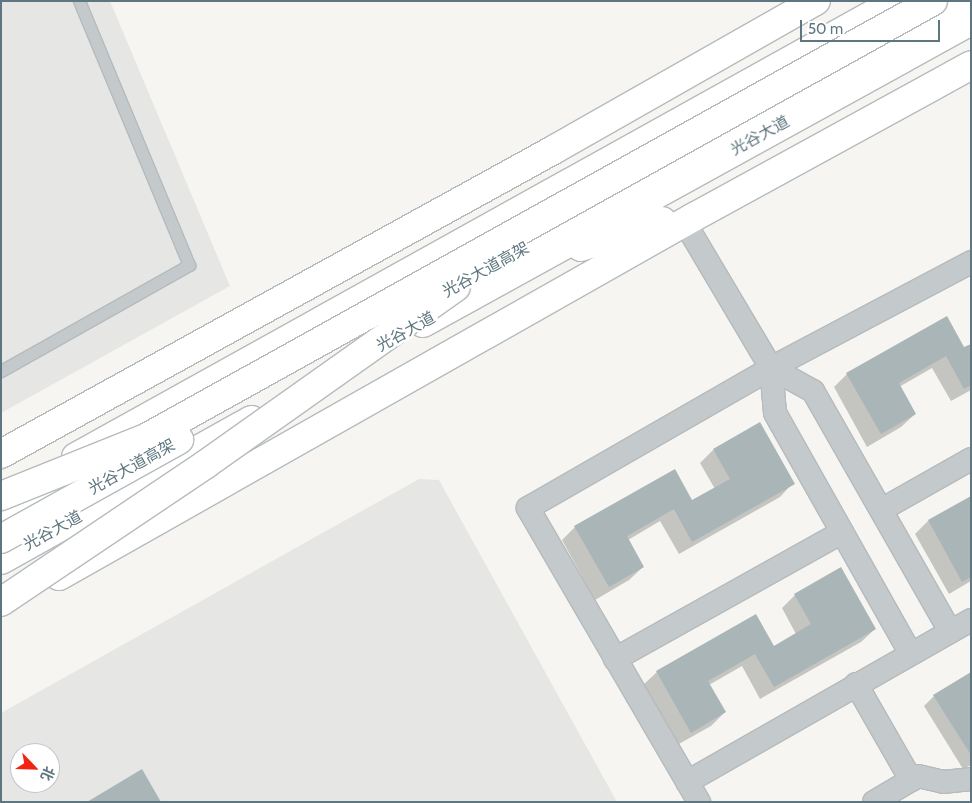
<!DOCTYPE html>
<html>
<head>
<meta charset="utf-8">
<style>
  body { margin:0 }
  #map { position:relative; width:972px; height:803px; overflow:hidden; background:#f6f5f1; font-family:Cabin,"Noto Sans SC",sans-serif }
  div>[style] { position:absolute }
  .built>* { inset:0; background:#e6e7e5 }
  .shadow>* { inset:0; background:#0003 }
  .building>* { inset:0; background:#a9b5b7 }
  .roads { filter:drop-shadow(1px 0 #b5bbbd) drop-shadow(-1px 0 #b5bbbd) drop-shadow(0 1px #b5bbbd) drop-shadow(0 -1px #b5bbbd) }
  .service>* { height:11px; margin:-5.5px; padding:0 5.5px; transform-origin:5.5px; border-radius:5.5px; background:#c4c9cb }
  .minor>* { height:22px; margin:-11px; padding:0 11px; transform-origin:11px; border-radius:11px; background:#c4c9cb }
  .primary>* { height:28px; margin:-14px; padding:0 14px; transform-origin:14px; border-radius:14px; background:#fff }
  .trunk>* { height:28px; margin:-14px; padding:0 14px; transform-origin:14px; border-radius:14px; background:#fff }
  .bridges { filter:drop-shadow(1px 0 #b6bbbd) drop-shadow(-1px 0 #b6bbbd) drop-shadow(0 1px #b6bbbd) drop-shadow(0 -1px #b6bbbd) }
  .trunk-bridge>* { height:28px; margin:-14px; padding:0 14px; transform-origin:14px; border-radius:14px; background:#fff }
  span { translate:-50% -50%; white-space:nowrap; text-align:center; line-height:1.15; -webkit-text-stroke:5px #fff; paint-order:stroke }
  .street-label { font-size:16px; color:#5e767f }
  .frame { position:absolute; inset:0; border:2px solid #5e767f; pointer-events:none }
  .north { position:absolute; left:10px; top:743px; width:50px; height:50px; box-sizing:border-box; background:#fff; border:1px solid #bfc8cc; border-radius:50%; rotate:114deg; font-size:14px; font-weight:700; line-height:20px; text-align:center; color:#5e767f }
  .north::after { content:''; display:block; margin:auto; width:18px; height:22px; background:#f32314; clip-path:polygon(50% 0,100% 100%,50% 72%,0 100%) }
  .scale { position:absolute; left:800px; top:20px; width:140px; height:22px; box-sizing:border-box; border:2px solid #5e767f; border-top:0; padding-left:6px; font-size:15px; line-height:18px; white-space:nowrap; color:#5e767f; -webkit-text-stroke:4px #fff; paint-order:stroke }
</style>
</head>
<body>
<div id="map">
  <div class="built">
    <div style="clip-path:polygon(1px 1px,110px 1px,230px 286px,1px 413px)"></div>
    <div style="clip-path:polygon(evenodd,419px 479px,439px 480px,617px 802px,1px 802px,1px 713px,419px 479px,20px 753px,50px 753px,50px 783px,20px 783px,20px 753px)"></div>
  </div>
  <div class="shadow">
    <div style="clip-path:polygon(971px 345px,971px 390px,951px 401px,932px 368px,899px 387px,915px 414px,901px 427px,867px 447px,834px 387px,847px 374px,964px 349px)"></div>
    <div style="clip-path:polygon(713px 450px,793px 483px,780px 497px,679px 554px,660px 521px,628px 540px,643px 567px,629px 580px,595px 600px,562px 540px,575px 527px,692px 502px,715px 489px,700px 463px)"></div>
    <div style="clip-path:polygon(971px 497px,971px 581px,949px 594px,915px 534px,928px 521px)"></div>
    <div style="clip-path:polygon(795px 595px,875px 629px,861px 642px,760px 699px,742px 666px,709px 685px,725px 712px,711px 726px,677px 745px,643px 685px,657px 672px,773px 647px,796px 634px,782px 608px)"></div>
    <div style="clip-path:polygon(971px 673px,971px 765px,963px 769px,924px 706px,934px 696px)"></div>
  </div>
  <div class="building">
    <div style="clip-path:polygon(947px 316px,964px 347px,971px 344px,971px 385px,964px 389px,946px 356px,899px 383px,916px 414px,881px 434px,846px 373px)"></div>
    <div style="clip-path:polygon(760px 422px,795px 484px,692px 542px,674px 509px,627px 536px,644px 567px,609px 587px,574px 526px,675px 469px,692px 500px,730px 479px,713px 449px)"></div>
    <div style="clip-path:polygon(971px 496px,971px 577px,962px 582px,928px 520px)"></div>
    <div style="clip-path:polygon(841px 567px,876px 629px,774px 687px,755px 654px,708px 681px,726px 712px,691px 733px,656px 671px,756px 614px,774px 646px,811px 624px,794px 594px)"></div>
    <div style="clip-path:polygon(971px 672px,971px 755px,933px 695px)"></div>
    <div style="clip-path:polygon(142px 769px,161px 802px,87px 802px)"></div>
  </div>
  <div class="roads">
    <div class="service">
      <div style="left:1px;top:371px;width:216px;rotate:-29.4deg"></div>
      <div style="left:189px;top:265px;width:286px;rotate:-112.6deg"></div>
    </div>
    <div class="minor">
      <div style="left:685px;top:223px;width:169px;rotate:59.3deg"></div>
      <div style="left:771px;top:368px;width:45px;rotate:84.9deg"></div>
      <div style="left:775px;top:413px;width:275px;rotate:60.6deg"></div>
      <div style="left:771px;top:368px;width:48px;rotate:28.7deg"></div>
      <div style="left:813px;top:391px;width:276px;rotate:60.3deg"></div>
      <div style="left:881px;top:510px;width:103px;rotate:-29.5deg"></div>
      <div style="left:615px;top:659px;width:260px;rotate:-29.2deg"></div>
      <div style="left:856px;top:684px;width:111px;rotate:60.2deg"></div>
      <div style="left:687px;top:782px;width:327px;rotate:-29.7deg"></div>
      <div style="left:699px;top:802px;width:340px;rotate:-120.2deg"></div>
      <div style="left:528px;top:508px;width:280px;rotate:-29.9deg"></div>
      <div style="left:771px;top:368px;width:226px;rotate:-27.9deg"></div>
      <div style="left:874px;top:802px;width:51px;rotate:-30.6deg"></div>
      <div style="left:918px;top:776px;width:26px;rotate:13deg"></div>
      <div style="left:943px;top:782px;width:28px;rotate:-6deg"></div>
    </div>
    <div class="primary">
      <div style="left:581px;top:247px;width:85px;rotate:-17.8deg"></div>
      <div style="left:423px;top:323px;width:626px;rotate:-28.86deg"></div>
      <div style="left:1px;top:454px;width:632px;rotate:-28.83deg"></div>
      <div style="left:555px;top:149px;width:300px;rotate:-29.6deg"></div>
      <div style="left:76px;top:457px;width:939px;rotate:-29.05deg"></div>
      <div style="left:1px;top:560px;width:287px;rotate:-29.2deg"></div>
      <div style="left:59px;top:576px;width:727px;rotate:-29.49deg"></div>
      <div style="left:692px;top:218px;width:318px;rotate:-28.7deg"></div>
    </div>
    <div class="trunk">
      <div style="left:456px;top:287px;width:589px;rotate:-28.96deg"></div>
      <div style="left:1px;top:518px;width:94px;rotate:-28.5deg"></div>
    </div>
  </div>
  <div class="bridges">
    <div class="trunk-bridge">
      <div style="left:1px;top:496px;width:156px;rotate:-21.8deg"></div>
      <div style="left:146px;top:438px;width:900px;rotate:-29.04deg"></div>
      <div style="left:1px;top:539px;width:204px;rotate:-29.1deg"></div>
      <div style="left:1px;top:602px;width:247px;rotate:-33.9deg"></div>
      <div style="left:206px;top:464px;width:306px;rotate:-35.3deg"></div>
    </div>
  </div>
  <div class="street-label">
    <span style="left:760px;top:136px;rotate:-29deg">光谷大道</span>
    <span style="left:486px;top:270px;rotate:-29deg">光谷大道高架</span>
    <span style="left:406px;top:332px;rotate:-29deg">光谷大道</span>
    <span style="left:132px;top:467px;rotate:-29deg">光谷大道高架</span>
    <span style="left:53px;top:531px;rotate:-29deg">光谷大道</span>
  </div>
  <div class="frame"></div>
  <div class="north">北</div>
  <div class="scale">50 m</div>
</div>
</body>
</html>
